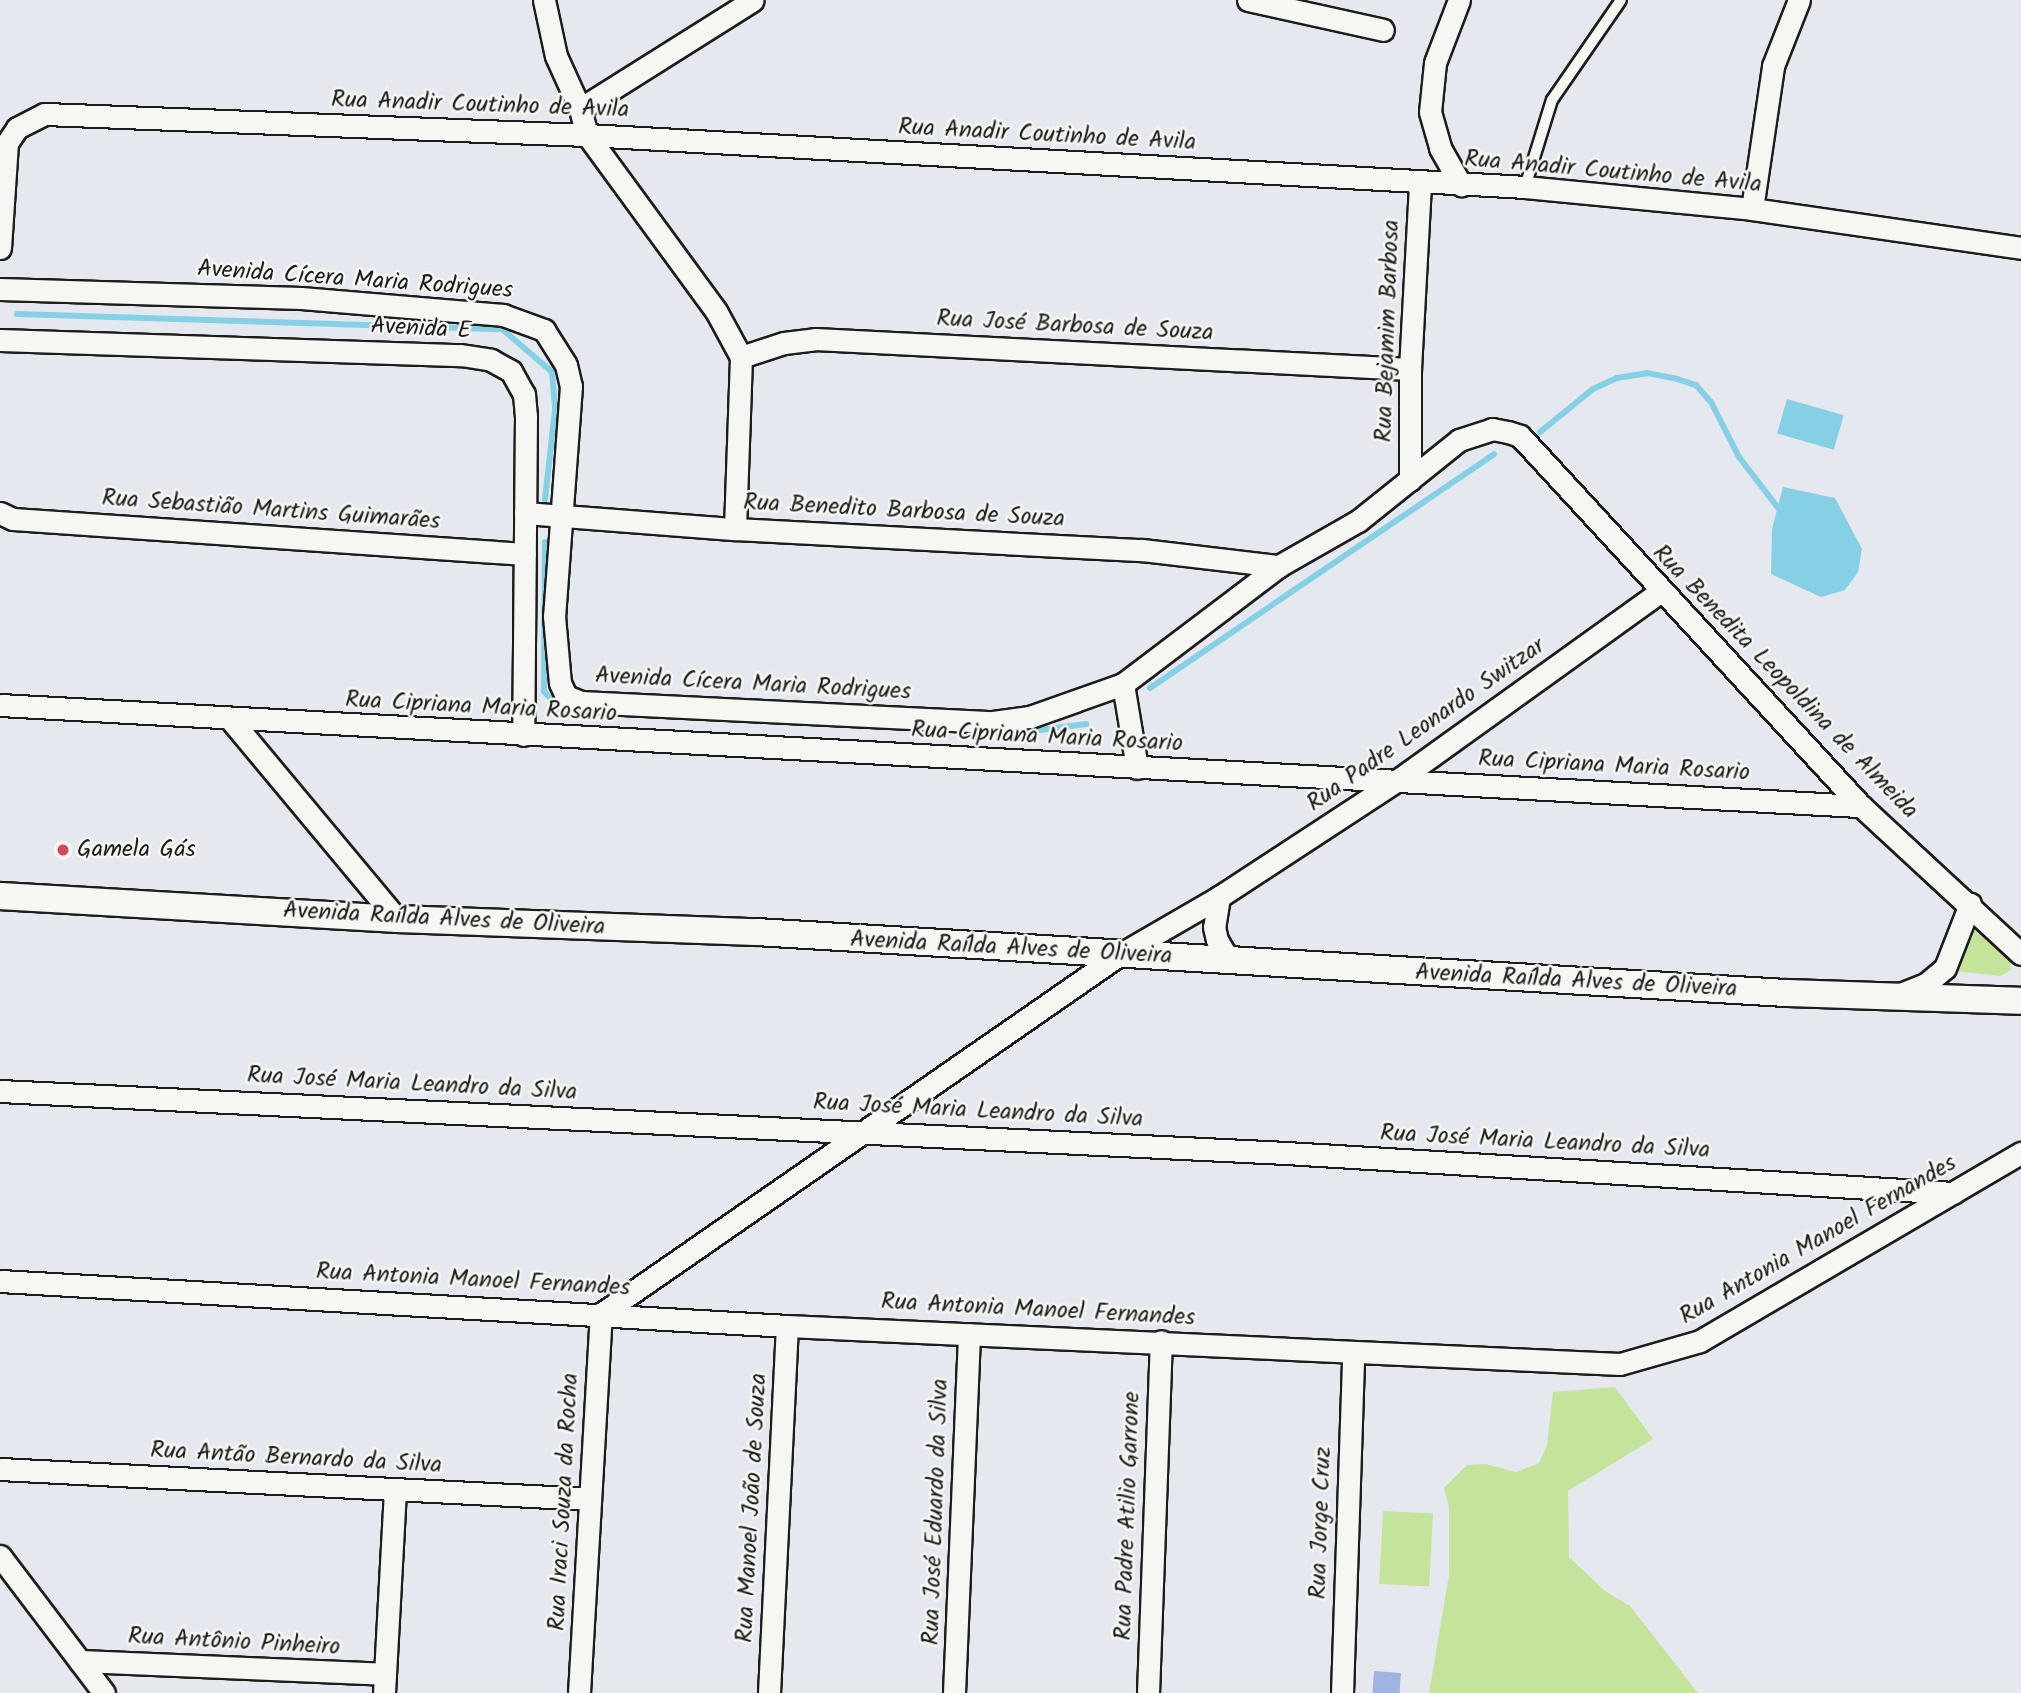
<!DOCTYPE html>
<html>
<head>
<meta charset="utf-8">
<style>
  body { margin:0 }
  #map { position:relative; width:2021px; height:1693px; overflow:hidden; background:#e5e9ef; font-family:Kalam,sans-serif }
  div>[style] { position:absolute }
  .green>* { inset:0; background:#c4e49c; transform-origin:0 0 }
  .water>* { inset:0; background:#85d0e5; transform-origin:0 0 }
  .stream>* { height:6px; margin:-3px; padding:0 3px; transform-origin:3px; border-radius:3px; background:#85d0e5 }
  .building>* { inset:0; background:#9fb4e2; transform-origin:0 0 }
  .roads { filter:drop-shadow(2px 0 #1c1c1c) drop-shadow(-2px 0 #1c1c1c) drop-shadow(0 2px #1c1c1c) drop-shadow(0 -2px #1c1c1c) }
  .service>* { height:10px; margin:-5px; padding:0 5px; transform-origin:5px; border-radius:5px; background:#f6f6f2 }
  .minor>* { height:21px; margin:-10.5px; padding:0 10.5px; transform-origin:10.5px; border-radius:10.5px; background:#f6f6f2 }
  .tertiary>* { height:26px; margin:-13px; padding:0 13px; transform-origin:13px; border-radius:13px; background:#f6f6f2 }
  .dots>* { width:19px; height:19px; translate:-50% -50%; box-sizing:border-box; border:4px solid #f6f6f2; border-radius:50% }
  span { translate:-50% -50%; white-space:nowrap; text-align:center; line-height:1.15; -webkit-text-stroke:5px #f6f6f2; paint-order:stroke }
  .street-label { font-size:24px; color:#1c1c1c }
  .poi-label { font-size:24px; color:#1c1c1c }
  .left { translate:0 -50%; text-align:left }
</style>
</head>
<body>
<div id="map">
  <div class="green">
    <div style="clip-path:polygon(1977px 926px,2009px 957px,2011px 970px,2001px 976px,1954px 971px)"></div>
    <div style="clip-path:polygon(1615px 1387px,1653px 1439px,1568px 1491px,1569px 1557px,1605px 1591px,1630px 1606px,1698px 1693px,1429px 1693px,1449px 1575px,1449px 1507px,1444px 1488px,1467px 1465px,1486px 1464px,1516px 1472px,1539px 1463px,1547px 1445px,1553px 1392px)"></div>
    <div style="left:1383px;top:1511px;width:50px;height:73px;rotate:3deg"></div>
  </div>
  <div class="water">
    <div style="left:1787px;top:399px;width:59px;height:36px;rotate:16deg"></div>
    <div style="clip-path:polygon(1783px 487px,1835px 498px,1862px 549px,1858px 572px,1845px 590px,1821px 597px,1771px 574px,1772px 529px)"></div>
  </div>
  <div class="stream">
    <div style="left:17px;top:314px;width:485px;rotate:1.8deg"></div>
    <div style="left:502px;top:329px;width:66px;rotate:40.7deg"></div>
    <div style="left:552px;top:372px;width:38px;rotate:85deg"></div>
    <div style="left:555px;top:410px;width:90px;rotate:96.4deg"></div>
    <div style="left:1540px;top:432px;width:68px;rotate:-39.1deg"></div>
    <div style="left:1593px;top:389px;width:26px;rotate:-25deg"></div>
    <div style="left:1617px;top:378px;width:30px;rotate:-9deg"></div>
    <div style="left:1647px;top:373px;width:31px;rotate:11deg"></div>
    <div style="left:1677px;top:379px;width:20px;rotate:18deg"></div>
    <div style="left:1696px;top:385px;width:23px;rotate:49deg"></div>
    <div style="left:1711px;top:402px;width:62px;rotate:63deg"></div>
    <div style="left:1739px;top:457px;width:71px;rotate:52.5deg"></div>
    <div style="left:545px;top:542px;width:149px;rotate:90.4deg"></div>
    <div style="left:544px;top:691px;width:26px;rotate:50deg"></div>
    <div style="left:561px;top:711px;width:23px;rotate:2deg"></div>
    <div style="left:1150px;top:688px;width:416px;rotate:-34.2deg"></div>
    <div style="left:990px;top:732px;width:27px;rotate:2deg"></div>
    <div style="left:1017px;top:733px;width:70px;rotate:-7.4deg"></div>
  </div>
  <div class="building">
    <div style="left:1374px;top:1671px;width:27px;height:22px;rotate:4deg"></div>
  </div>
  <div class="roads">
    <div class="service">
      <div style="left:1525px;top:187px;width:91px;rotate:-72.8deg"></div>
      <div style="left:1552px;top:100px;width:121px;rotate:-55.4deg"></div>
    </div>
    <div class="minor">
      <div style="left:544px;top:0;width:57px;rotate:77.9deg"></div>
      <div style="left:556px;top:56px;width:58px;rotate:65.6deg"></div>
      <div style="left:1248px;top:0;width:138px;rotate:12.5deg"></div>
      <div style="left:1459px;top:0;width:67px;rotate:110.9deg"></div>
      <div style="left:1435px;top:63px;width:49px;rotate:95.8deg"></div>
      <div style="left:1430px;top:112px;width:37px;rotate:74deg"></div>
      <div style="left:1440px;top:148px;width:43px;rotate:60.4deg"></div>
      <div style="left:1752px;top:209px;width:145px;rotate:-81.6deg"></div>
      <div style="left:1773px;top:66px;width:71px;rotate:-68.5deg"></div>
      <div style="left:0;top:248px;width:105px;rotate:-86.2deg"></div>
      <div style="left:7px;top:143px;width:18px;rotate:-56deg"></div>
      <div style="left:17px;top:128px;width:31px;rotate:-27deg"></div>
      <div style="left:45px;top:114px;width:542px;rotate:2.22deg"></div>
      <div style="left:587px;top:135px;width:939px;rotate:3.17deg"></div>
      <div style="left:1525px;top:187px;width:228px;rotate:5.5deg"></div>
      <div style="left:1752px;top:209px;width:272px;rotate:8.2deg"></div>
      <div style="left:0;top:289px;width:301px;rotate:1.7deg"></div>
      <div style="left:301px;top:298px;width:203px;rotate:4.8deg"></div>
      <div style="left:503px;top:315px;width:44px;rotate:20.1deg"></div>
      <div style="left:544px;top:330px;width:41px;rotate:57.8deg"></div>
      <div style="left:566px;top:365px;width:22px;rotate:77deg"></div>
      <div style="left:571px;top:386px;width:231px;rotate:94.2deg"></div>
      <div style="left:554px;top:616px;width:67px;rotate:84.9deg"></div>
      <div style="left:560px;top:683px;width:14px;rotate:65deg"></div>
      <div style="left:566px;top:696px;width:16px;rotate:22deg"></div>
      <div style="left:581px;top:702px;width:412px;rotate:2.8deg"></div>
      <div style="left:993px;top:722px;width:37px;rotate:-8deg"></div>
      <div style="left:1030px;top:717px;width:99px;rotate:-19.5deg"></div>
      <div style="left:1123px;top:684px;width:196px;rotate:-37.1deg"></div>
      <div style="left:1279px;top:566px;width:91px;rotate:-29.7deg"></div>
      <div style="left:1358px;top:521px;width:129px;rotate:-38.7deg"></div>
      <div style="left:1459px;top:440px;width:35px;rotate:-18deg"></div>
      <div style="left:1492px;top:429px;width:16px;rotate:11deg"></div>
      <div style="left:1508px;top:432px;width:13px;rotate:18deg"></div>
      <div style="left:1520px;top:436px;width:503px;rotate:47.34deg"></div>
      <div style="left:1861px;top:806px;width:218px;rotate:42.8deg"></div>
      <div style="left:0;top:340px;width:461px;rotate:1.9deg"></div>
      <div style="left:461px;top:355px;width:30px;rotate:9deg"></div>
      <div style="left:491px;top:360px;width:23px;rotate:29deg"></div>
      <div style="left:511px;top:371px;width:26px;rotate:61deg"></div>
      <div style="left:524px;top:394px;width:22px;rotate:85deg"></div>
      <div style="left:526px;top:416px;width:319px;rotate:90.5deg"></div>
      <div style="left:741px;top:357px;width:45px;rotate:-18deg"></div>
      <div style="left:784px;top:343px;width:31px;rotate:-7deg"></div>
      <div style="left:815px;top:339px;width:596px;rotate:2.89deg"></div>
      <div style="left:1410px;top:480px;width:111px;rotate:-90deg"></div>
      <div style="left:1410px;top:369px;width:186px;rotate:-86.9deg"></div>
      <div style="left:0;top:513px;width:14px;rotate:25deg"></div>
      <div style="left:13px;top:519px;width:513px;rotate:3.91deg"></div>
      <div style="left:525px;top:513px;width:211px;rotate:4.4deg"></div>
      <div style="left:735px;top:529px;width:408px;rotate:3deg"></div>
      <div style="left:1142px;top:550px;width:138px;rotate:6.7deg"></div>
      <div style="left:735px;top:529px;width:172px;rotate:-88deg"></div>
      <div style="left:741px;top:357px;width:52px;rotate:-118.5deg"></div>
      <div style="left:716px;top:311px;width:218px;rotate:-126.2deg"></div>
      <div style="left:587px;top:135px;width:27px;rotate:-105deg"></div>
      <div style="left:580px;top:109px;width:204px;rotate:-32.2deg"></div>
      <div style="left:1123px;top:684px;width:85px;rotate:80.5deg"></div>
      <div style="left:0;top:705px;width:1864px;rotate:3.11deg"></div>
      <div style="left:231px;top:720px;width:259px;rotate:50.2deg"></div>
      <div style="left:1219px;top:897px;width:30px;rotate:99deg"></div>
      <div style="left:1214px;top:927px;width:13px;rotate:77deg"></div>
      <div style="left:1217px;top:940px;width:16px;rotate:60deg"></div>
      <div style="left:1225px;top:954px;width:14px;rotate:25deg"></div>
      <div style="left:1898px;top:995px;width:31px;rotate:-22deg"></div>
      <div style="left:1927px;top:983px;width:23px;rotate:-40deg"></div>
      <div style="left:1945px;top:968px;width:69px;rotate:-68.7deg"></div>
      <div style="left:0;top:1091px;width:1287px;rotate:2.76deg"></div>
      <div style="left:1286px;top:1153px;width:668px;rotate:3.43deg"></div>
      <div style="left:0;top:1281px;width:788px;rotate:3.27deg"></div>
      <div style="left:787px;top:1326px;width:834px;rotate:2.61deg"></div>
      <div style="left:1620px;top:1364px;width:83px;rotate:-16deg"></div>
      <div style="left:1700px;top:1341px;width:372px;rotate:-30.4deg"></div>
      <div style="left:0;top:1469px;width:591px;rotate:2.91deg"></div>
      <div style="left:0;top:1556px;width:172px;rotate:52.8deg"></div>
      <div style="left:80px;top:1661px;width:305px;rotate:2.4deg"></div>
      <div style="left:384px;top:1693px;width:204px;rotate:-86.9deg"></div>
      <div style="left:579px;top:1693px;width:380px;rotate:-86.7deg"></div>
      <div style="left:601px;top:1314px;width:630px;rotate:-34.72deg"></div>
      <div style="left:1119px;top:955px;width:116px;rotate:-30.1deg"></div>
      <div style="left:1219px;top:897px;width:214px;rotate:-33.2deg"></div>
      <div style="left:1398px;top:780px;width:322px;rotate:-35.7deg"></div>
      <div style="left:769px;top:1693px;width:367px;rotate:-87.2deg"></div>
      <div style="left:954px;top:1693px;width:359px;rotate:-87.6deg"></div>
      <div style="left:1148px;top:1693px;width:352px;rotate:-87.9deg"></div>
      <div style="left:1342px;top:1693px;width:339px;rotate:-88.1deg"></div>
    </div>
    <div class="tertiary">
      <div style="left:0;top:896px;width:398px;rotate:3.3deg"></div>
      <div style="left:397px;top:919px;width:359px;rotate:2.1deg"></div>
      <div style="left:756px;top:932px;width:1032px;rotate:3.39deg"></div>
      <div style="left:1786px;top:993px;width:235px;rotate:1.9deg"></div>
    </div>
  </div>
  <div class="dots">
    <div style="left:63px;top:850px;background:#d1495b"></div>
  </div>
  <div class="street-label">
    <span style="left:480px;top:105px;rotate:2deg">Rua Anadir Coutinho de Avila</span>
    <span style="left:1047px;top:135px;rotate:3deg">Rua Anadir Coutinho de Avila</span>
    <span style="left:1613px;top:172px;rotate:5deg">Rua Anadir Coutinho de Avila</span>
    <span style="left:355px;top:280px;rotate:4deg">Avenida Cícera Maria Rodrigues</span>
    <span style="left:1075px;top:326px;rotate:3deg">Rua José Barbosa de Souza</span>
    <span style="left:421px;top:329px;rotate:3deg">Avenida E</span>
    <span style="left:1388px;top:331px;rotate:-88deg">Rua Bejamim Barbosa</span>
    <span style="left:271px;top:510px;rotate:4deg">Rua Sebastião Martins Guimarães</span>
    <span style="left:904px;top:511px;rotate:3deg">Rua Benedito Barbosa de Souza</span>
    <span style="left:1785px;top:682px;rotate:46deg">Rua Benedita Leopoldina de Almeida</span>
    <span style="left:753px;top:684px;rotate:3deg">Avenida Cícera Maria Rodrigues</span>
    <span style="left:481px;top:707px;rotate:3deg">Rua Cipriana Maria Rosario</span>
    <span style="left:1426px;top:725px;rotate:-35deg">Rua Padre Leonardo Switzar</span>
    <span style="left:1047px;top:737px;rotate:3deg">Rua Cipriana Maria Rosario</span>
    <span style="left:1614px;top:766px;rotate:3deg">Rua Cipriana Maria Rosario</span>
    <span style="left:444px;top:919px;rotate:3deg">Avenida Raílda Alves de Oliveira</span>
    <span style="left:1011px;top:948px;rotate:3deg">Avenida Raílda Alves de Oliveira</span>
    <span style="left:1576px;top:981px;rotate:3deg">Avenida Raílda Alves de Oliveira</span>
    <span style="left:412px;top:1084px;rotate:3deg">Rua José Maria Leandro da Silva</span>
    <span style="left:978px;top:1111px;rotate:3deg">Rua José Maria Leandro da Silva</span>
    <span style="left:1545px;top:1142px;rotate:3deg">Rua José Maria Leandro da Silva</span>
    <span style="left:1818px;top:1240px;rotate:-30deg">Rua Antonia Manoel Fernandes</span>
    <span style="left:473px;top:1280px;rotate:3deg">Rua Antonia Manoel Fernandes</span>
    <span style="left:1038px;top:1310px;rotate:3deg">Rua Antonia Manoel Fernandes</span>
    <span style="left:296px;top:1458px;rotate:3deg">Rua Antão Bernardo da Silva</span>
    <span style="left:564px;top:1502px;rotate:-87deg">Rua Iraci Souza da Rocha</span>
    <span style="left:752px;top:1508px;rotate:-87deg">Rua Manoel João de Souza</span>
    <span style="left:936px;top:1512px;rotate:-88deg">Rua José Eduardo da Silva</span>
    <span style="left:1128px;top:1516px;rotate:-88deg">Rua Padre Atilio Garrone</span>
    <span style="left:1321px;top:1523px;rotate:-88deg">Rua Jorge Cruz</span>
    <span style="left:234px;top:1642px;rotate:3deg">Rua Antônio Pinheiro</span>
  </div>
  <div class="poi-label">
    <span class="left" style="left:77px;top:850px">Gamela Gás</span>
  </div>
</div>
</body>
</html>
